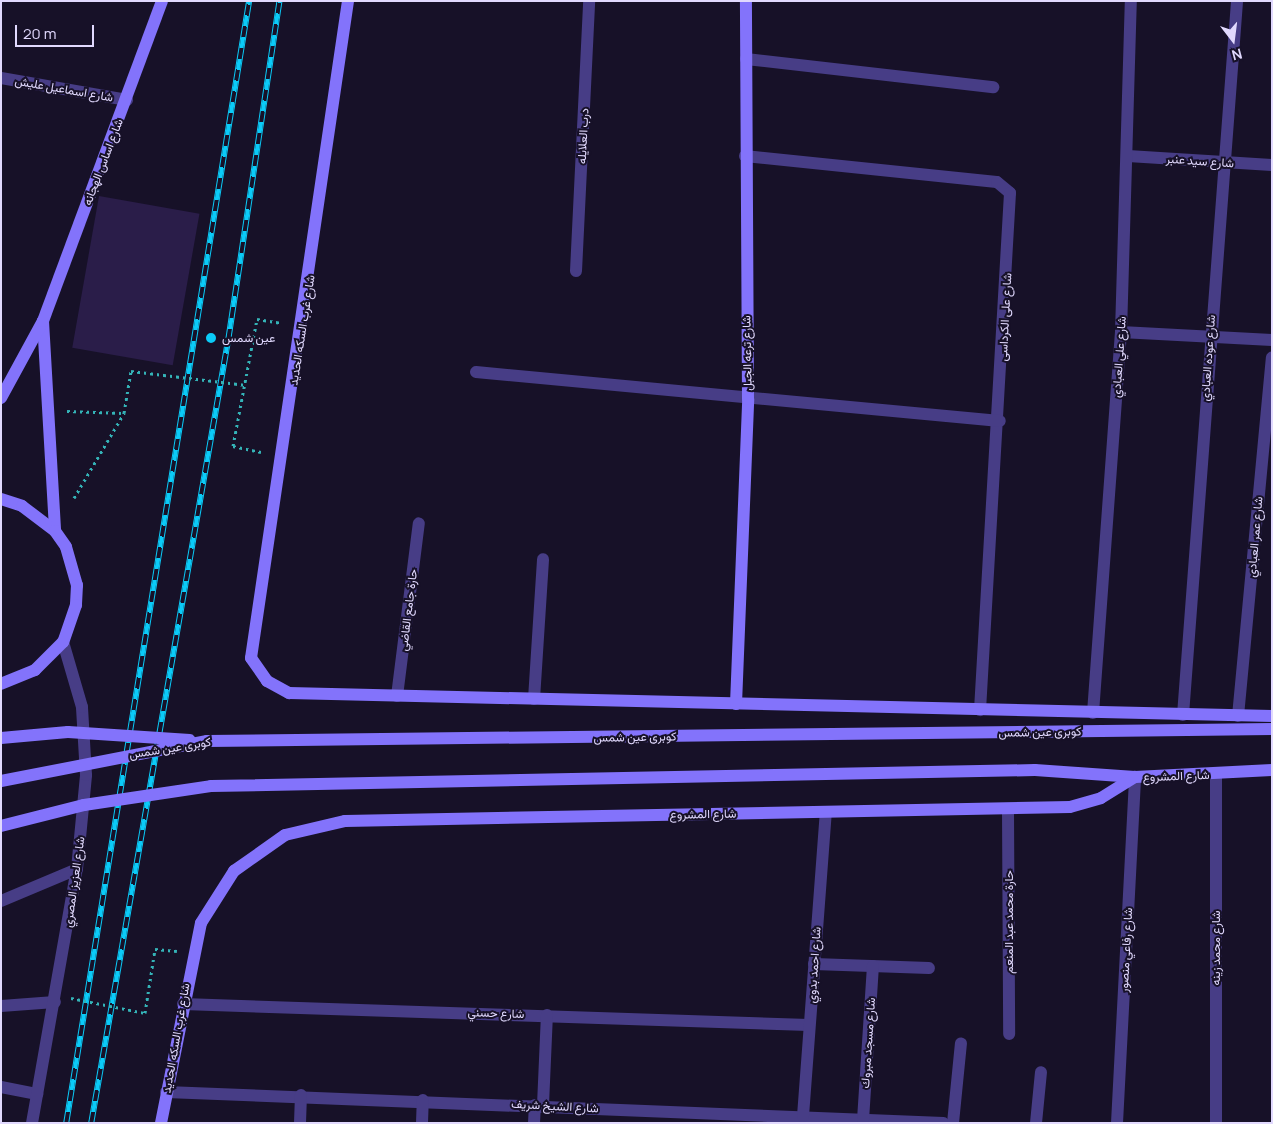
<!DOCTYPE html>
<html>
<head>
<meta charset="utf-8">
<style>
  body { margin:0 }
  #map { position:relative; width:1273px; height:1124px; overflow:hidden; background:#171128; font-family:Manrope,Vazirmatn,sans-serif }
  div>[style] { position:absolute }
  .building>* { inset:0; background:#2a1d49; transform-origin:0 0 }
  .path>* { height:3px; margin-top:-1.5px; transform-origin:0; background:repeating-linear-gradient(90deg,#34b3b7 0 2.5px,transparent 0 6.5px) }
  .street>* { height:12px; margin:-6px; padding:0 6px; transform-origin:6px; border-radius:6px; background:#473d86 }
  .secondary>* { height:12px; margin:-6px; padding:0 6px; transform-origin:6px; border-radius:6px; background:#8373fb }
  .rail>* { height:5.5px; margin-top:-2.75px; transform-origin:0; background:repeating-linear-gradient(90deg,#171128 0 11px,#0bcbf8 0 22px); box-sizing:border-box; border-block:1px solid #0bcbf8 }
  .path-bridge>* { height:3px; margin-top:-1.5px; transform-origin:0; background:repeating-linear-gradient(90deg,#34b3b7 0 2.5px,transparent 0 6.5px) }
  .secondary-bridge>* { height:12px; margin:-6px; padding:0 6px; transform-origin:6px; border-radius:6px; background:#8373fb }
  .dots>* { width:14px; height:14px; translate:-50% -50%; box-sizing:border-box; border:2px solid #171128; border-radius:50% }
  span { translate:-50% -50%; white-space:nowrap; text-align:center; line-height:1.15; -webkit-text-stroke:4px #171128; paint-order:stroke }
  .street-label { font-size:12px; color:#e1d9fe }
  .poi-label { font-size:12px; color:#e1d9fe }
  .left { translate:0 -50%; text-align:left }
  .frame { position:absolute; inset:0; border:2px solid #e1d9fe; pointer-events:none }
  .north { position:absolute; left:1208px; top:15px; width:50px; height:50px; -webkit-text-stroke:4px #171128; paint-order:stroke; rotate:165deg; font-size:14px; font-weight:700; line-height:20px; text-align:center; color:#e1d9fe }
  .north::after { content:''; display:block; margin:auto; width:18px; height:22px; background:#e1d9fe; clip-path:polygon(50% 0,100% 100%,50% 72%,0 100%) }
  .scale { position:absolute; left:15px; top:25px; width:79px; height:22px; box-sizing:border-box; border:2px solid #e1d9fe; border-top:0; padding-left:6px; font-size:15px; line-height:18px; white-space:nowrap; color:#e1d9fe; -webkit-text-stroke:4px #171128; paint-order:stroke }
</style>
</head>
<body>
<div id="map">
  <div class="building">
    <div style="left:99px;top:196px;width:102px;height:154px;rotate:10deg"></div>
  </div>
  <div class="path">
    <div style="left:67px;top:411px;width:56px;rotate:2deg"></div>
    <div style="left:261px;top:452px;width:29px;rotate:-168deg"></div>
    <div style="left:233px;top:446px;width:129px;rotate:-79.3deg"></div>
    <div style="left:257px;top:319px;width:25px;rotate:9deg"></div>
    <div style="left:74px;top:498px;width:99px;rotate:-59.5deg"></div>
    <div style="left:124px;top:413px;width:43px;rotate:-80.5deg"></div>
    <div style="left:145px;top:1013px;width:65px;rotate:-81.1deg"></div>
    <div style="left:155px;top:949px;width:22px;rotate:5deg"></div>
  </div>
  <div class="street">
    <div style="left:746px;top:59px;width:249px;rotate:6.5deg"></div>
    <div style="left:1px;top:78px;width:128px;rotate:9.9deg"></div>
    <div style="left:745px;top:156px;width:253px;rotate:5.9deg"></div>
    <div style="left:997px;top:182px;width:17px;rotate:40deg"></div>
    <div style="left:1010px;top:193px;width:518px;rotate:93.32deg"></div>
    <div style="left:1128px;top:156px;width:144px;rotate:3.6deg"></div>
    <div style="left:576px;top:271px;width:270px;rotate:-87.2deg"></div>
    <div style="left:1121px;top:332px;width:151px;rotate:3deg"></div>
    <div style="left:476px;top:372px;width:526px;rotate:5.34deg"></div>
    <div style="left:397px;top:696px;width:174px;rotate:-82.8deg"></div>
    <div style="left:534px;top:699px;width:140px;rotate:-86.3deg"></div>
    <div style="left:1093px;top:713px;width:382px;rotate:-85.8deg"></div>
    <div style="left:1121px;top:332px;width:331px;rotate:-88.3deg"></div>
    <div style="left:1183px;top:715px;width:716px;rotate:-85.67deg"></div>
    <div style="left:1238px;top:716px;width:360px;rotate:-84.6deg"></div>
    <div style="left:1008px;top:811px;width:223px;rotate:89.7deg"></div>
    <div style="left:1px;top:901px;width:82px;rotate:-22.8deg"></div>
    <div style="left:814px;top:964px;width:115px;rotate:2deg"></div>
    <div style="left:183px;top:1004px;width:626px;rotate:1.92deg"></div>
    <div style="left:1px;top:1006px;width:54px;rotate:-4.2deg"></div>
    <div style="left:1px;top:1087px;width:37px;rotate:11deg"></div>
    <div style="left:166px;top:1092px;width:778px;rotate:2.28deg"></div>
    <div style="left:543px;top:1105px;width:90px;rotate:-87.5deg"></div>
    <div style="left:803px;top:1116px;width:304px;rotate:-85.7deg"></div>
    <div style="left:863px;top:1120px;width:154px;rotate:-86.3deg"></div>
    <div style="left:32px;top:1123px;width:258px;rotate:-80deg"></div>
    <div style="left:77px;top:869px;width:94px;rotate:-84.5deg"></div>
    <div style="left:86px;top:775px;width:68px;rotate:-93.4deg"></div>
    <div style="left:82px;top:707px;width:68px;rotate:-106.3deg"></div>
    <div style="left:300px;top:1123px;width:28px;rotate:-88deg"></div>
    <div style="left:422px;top:1123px;width:23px;rotate:-88deg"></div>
    <div style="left:534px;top:1123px;width:18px;rotate:-87deg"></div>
    <div style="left:953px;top:1123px;width:80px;rotate:-84.3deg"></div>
    <div style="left:1036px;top:1123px;width:51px;rotate:-84.4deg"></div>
    <div style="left:1117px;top:1123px;width:346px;rotate:-87deg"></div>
    <div style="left:1216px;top:1123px;width:349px;rotate:-90deg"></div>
  </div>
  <div class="secondary">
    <div style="left:348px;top:1px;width:664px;rotate:98.4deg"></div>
    <div style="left:251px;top:658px;width:28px;rotate:55deg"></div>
    <div style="left:267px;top:681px;width:25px;rotate:29deg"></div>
    <div style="left:289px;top:693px;width:983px;rotate:1.34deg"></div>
    <div style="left:43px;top:321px;width:210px;rotate:86.7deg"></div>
    <div style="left:1px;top:398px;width:88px;rotate:-61.4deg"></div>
    <div style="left:43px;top:321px;width:341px;rotate:-69.6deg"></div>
    <div style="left:1px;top:499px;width:22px;rotate:18deg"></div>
    <div style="left:22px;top:506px;width:41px;rotate:37.1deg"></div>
    <div style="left:55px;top:531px;width:19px;rotate:55deg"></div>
    <div style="left:66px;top:547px;width:40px;rotate:74deg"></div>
    <div style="left:77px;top:585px;width:20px;rotate:93deg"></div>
    <div style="left:76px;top:605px;width:39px;rotate:109deg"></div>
    <div style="left:63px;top:642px;width:40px;rotate:135deg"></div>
    <div style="left:35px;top:670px;width:37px;rotate:158deg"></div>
    <div style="left:736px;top:704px;width:305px;rotate:-87.7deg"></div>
    <div style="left:748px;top:399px;width:398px;rotate:-90.3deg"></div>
    <div style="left:1102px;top:731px;width:170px;rotate:-0.7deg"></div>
    <div style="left:1035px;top:770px;width:100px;rotate:4deg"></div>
    <div style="left:1135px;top:777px;width:137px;rotate:-2.9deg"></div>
    <div style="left:161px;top:1123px;width:204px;rotate:-78.7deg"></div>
    <div style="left:201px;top:923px;width:62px;rotate:-57.6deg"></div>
    <div style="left:234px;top:871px;width:62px;rotate:-35.2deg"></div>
    <div style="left:285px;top:835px;width:62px;rotate:-13.1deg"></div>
    <div style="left:345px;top:821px;width:725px;rotate:-1.11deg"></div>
    <div style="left:1070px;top:807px;width:32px;rotate:-16deg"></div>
    <div style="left:1101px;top:798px;width:40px;rotate:-32deg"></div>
  </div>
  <div class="rail">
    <div style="left:66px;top:1123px;width:1137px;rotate:-80.74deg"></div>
    <div style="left:91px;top:1123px;width:795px;rotate:-80.08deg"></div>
    <div style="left:228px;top:340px;width:343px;rotate:-81.4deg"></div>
  </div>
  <div class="path-bridge">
    <div style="left:131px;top:371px;width:116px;rotate:6.9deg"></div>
    <div style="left:71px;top:998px;width:76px;rotate:11.5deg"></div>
  </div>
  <div class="secondary-bridge">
    <div style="left:1px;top:738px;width:67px;rotate:-5.1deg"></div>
    <div style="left:68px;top:732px;width:122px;rotate:3.8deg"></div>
    <div style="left:1px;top:781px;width:210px;rotate:-11deg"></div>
    <div style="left:207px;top:741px;width:895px;rotate:-0.64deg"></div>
    <div style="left:1px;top:826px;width:86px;rotate:-14.2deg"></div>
    <div style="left:84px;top:805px;width:128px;rotate:-8.5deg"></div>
    <div style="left:211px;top:786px;width:824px;rotate:-1.11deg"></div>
  </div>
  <div class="dots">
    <div style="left:211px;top:338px;background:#0bcbf8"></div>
  </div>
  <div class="street-label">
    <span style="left:64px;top:89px;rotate:10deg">شارع اسماعيل عليش</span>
    <span style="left:583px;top:136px;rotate:-87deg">درب العلايله</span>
    <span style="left:1200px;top:161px;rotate:4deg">شارع سيد عنبر</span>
    <span style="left:103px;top:162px;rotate:-69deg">شارع اساس الهجانه</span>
    <span style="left:1005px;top:317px;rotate:-87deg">شارع على الكرداسى</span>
    <span style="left:302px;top:330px;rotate:-81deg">شارع غرب السكه الحديد</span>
    <span style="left:747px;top:353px;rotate:-91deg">شارع ترعه الجبل</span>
    <span style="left:1119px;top:357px;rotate:-86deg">شارع علي العبادي</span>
    <span style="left:1208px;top:358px;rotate:-86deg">شارع عوده العبادي</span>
    <span style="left:1255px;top:537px;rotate:-85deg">شارع عمر العبادي</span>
    <span style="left:408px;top:610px;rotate:-83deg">حارة جامع القاضي</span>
    <span style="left:1040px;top:732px;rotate:-1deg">كوبرى عين شمس</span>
    <span style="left:635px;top:737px;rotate:-1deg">كوبرى عين شمس</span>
    <span style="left:170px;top:748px;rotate:-9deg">كوبرى عين شمس</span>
    <span style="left:1176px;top:776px;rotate:-2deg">شارع المشروع</span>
    <span style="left:703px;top:814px;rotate:-1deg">شارع المشروع</span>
    <span style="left:74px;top:882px;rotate:-82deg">شارع العزيز المصري</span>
    <span style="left:1009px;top:922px;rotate:-90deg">حارة محمد عبد المنعم</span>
    <span style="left:1216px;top:948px;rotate:-90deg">شارع محمد زينه</span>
    <span style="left:1126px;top:950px;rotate:-87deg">شارع رفاعي منصور</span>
    <span style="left:814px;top:965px;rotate:-86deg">شارع احمد بدوي</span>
    <span style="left:496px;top:1013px;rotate:2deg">شارع حسني</span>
    <span style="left:176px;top:1038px;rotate:-80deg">شارع غرب السكه الحديد</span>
    <span style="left:868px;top:1043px;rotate:-86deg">شارع مسجد مبروك</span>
    <span style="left:555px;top:1106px;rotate:3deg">شارع الشيخ شريف</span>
  </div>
  <div class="poi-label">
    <span class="left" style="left:222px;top:338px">عين شمس</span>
  </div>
  <div class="frame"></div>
  <div class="north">N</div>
  <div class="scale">20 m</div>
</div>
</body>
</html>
